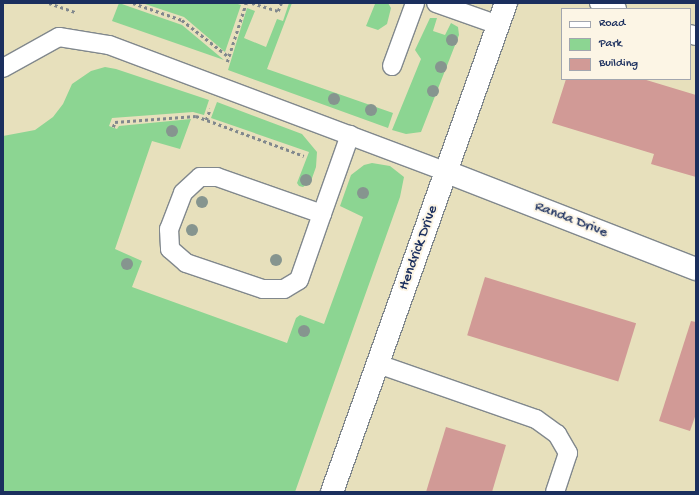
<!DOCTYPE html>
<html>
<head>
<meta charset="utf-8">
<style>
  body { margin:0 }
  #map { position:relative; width:699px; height:495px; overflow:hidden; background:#e7e0bc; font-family:"Gochi Hand",sans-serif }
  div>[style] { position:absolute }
  .green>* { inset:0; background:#8cd592 }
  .building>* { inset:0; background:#d19a96; transform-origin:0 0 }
  .path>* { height:2.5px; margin-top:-1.25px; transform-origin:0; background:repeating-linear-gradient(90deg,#81888d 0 3px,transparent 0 6px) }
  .roads { filter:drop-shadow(1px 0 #81888d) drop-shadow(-1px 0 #81888d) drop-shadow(0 1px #81888d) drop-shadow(0 -1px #81888d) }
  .service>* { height:18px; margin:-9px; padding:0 9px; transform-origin:9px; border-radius:9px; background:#fff }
  .minor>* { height:22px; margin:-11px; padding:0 11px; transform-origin:11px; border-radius:11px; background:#fff }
  .trees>* { width:12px; height:12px; margin:-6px; border-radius:50%; background:#86958f }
  span { translate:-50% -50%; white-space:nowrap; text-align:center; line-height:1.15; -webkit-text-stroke:4px #fcf5e5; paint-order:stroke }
  .street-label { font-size:15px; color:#1b2f5e }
  .frame { position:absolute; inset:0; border:4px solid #1b2f5e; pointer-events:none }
  .legend { position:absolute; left:561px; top:8px; width:130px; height:72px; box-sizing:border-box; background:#fcf5e5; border:1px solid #a2a6af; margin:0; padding:5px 7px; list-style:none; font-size:12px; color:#1b2f5e }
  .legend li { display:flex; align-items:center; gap:8px; height:20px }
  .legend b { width:20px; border:1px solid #a2a6af }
</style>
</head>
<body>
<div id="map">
  <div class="green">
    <div style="clip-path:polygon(119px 3px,182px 25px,224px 60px,112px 21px)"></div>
    <div style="clip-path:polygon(142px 3px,235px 3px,241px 5px,225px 52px,184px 17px)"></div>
    <div style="clip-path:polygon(289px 3px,292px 3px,267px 69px,393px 113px,388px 128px,228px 70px,247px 8px,255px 11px,244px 38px,266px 47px,277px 19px,283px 21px)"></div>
    <div style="clip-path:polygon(372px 3px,388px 3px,391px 8px,387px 24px,378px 30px,366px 26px,375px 4px)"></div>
    <div style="clip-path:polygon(430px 18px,437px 18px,433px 31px,445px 35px,451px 23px,458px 27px,459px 35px,421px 132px,406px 134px,392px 130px,421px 59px,415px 50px)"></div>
    <div style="clip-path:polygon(105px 67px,116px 69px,209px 100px,204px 115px,193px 112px,112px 118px,109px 126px,117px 129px,119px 126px,191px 119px,180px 149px,152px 141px,115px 249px,142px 261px,132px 287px,287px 343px,296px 318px,300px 315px,324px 324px,363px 217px,340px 206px,351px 175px,364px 165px,372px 163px,390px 166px,404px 177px,400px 197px,295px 492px,3px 492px,3px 136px,35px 130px,53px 117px,63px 104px,72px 84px,91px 71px)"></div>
    <div style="clip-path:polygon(217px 102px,302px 134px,317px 152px,316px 167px,311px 181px,303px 187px,299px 186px,297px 183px,309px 152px,211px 118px)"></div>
  </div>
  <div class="building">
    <div style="clip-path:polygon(566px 79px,643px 79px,696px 95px,696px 177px,651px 164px,654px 154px,552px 123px)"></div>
    <div style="left:485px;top:277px;width:158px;height:61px;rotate:17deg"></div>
    <div style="clip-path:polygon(691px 321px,696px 322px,696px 414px,690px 431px,659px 421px)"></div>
    <div style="clip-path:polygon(446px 427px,506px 445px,492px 492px,426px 492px)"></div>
  </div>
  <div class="path">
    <div style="left:49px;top:3px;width:28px;rotate:19deg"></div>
    <div style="left:133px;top:3px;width:52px;rotate:19.1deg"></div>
    <div style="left:182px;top:20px;width:60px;rotate:38.2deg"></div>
    <div style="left:252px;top:3px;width:27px;rotate:17deg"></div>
    <div style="left:278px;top:11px;width:9px;rotate:-69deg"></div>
    <div style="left:227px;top:62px;width:62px;rotate:-72.1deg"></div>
    <div style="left:206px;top:120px;width:12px;rotate:-70deg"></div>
    <div style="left:113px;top:127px;width:5px;rotate:-68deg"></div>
    <div style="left:115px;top:122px;width:81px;rotate:-4.2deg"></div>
    <div style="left:196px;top:116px;width:115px;rotate:20.3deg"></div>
  </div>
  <div class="roads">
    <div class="service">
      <div style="left:436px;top:3px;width:66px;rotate:19.5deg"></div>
      <div style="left:599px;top:3px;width:19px;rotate:18deg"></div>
      <div style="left:690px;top:34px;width:6px;rotate:18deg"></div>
      <div style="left:392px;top:66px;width:67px;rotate:-69.9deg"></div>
      <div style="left:3px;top:68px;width:64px;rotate:-29deg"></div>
      <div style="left:59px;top:37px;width:51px;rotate:9.1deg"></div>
      <div style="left:109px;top:45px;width:361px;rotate:20.6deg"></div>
      <div style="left:322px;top:214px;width:111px;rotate:-160.6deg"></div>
      <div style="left:217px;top:177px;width:17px;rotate:180deg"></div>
      <div style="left:200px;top:177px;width:23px;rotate:137deg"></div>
      <div style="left:183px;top:193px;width:39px;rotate:111deg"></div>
      <div style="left:169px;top:229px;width:20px;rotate:87deg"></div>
      <div style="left:170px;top:249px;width:21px;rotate:41deg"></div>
      <div style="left:186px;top:263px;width:81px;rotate:18.7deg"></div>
      <div style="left:263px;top:289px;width:21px"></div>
      <div style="left:284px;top:289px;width:17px;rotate:-31deg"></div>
      <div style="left:299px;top:280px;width:70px;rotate:-70.8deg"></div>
      <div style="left:322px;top:214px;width:84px;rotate:-70.5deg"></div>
      <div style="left:378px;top:364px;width:167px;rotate:19.2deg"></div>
      <div style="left:536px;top:419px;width:26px;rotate:36deg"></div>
      <div style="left:557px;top:434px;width:22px;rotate:60deg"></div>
      <div style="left:568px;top:453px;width:41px;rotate:108.4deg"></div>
    </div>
    <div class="minor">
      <div style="left:447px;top:172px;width:267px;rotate:21.3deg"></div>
      <div style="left:332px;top:492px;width:519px;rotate:-70.41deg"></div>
    </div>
  </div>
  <div class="trees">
    <div style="left:452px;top:40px"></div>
    <div style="left:441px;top:67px"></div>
    <div style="left:433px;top:91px"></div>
    <div style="left:334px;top:99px"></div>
    <div style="left:371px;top:110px"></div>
    <div style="left:172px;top:131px"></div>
    <div style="left:306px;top:180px"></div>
    <div style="left:363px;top:193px"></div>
    <div style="left:202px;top:202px"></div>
    <div style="left:192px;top:230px"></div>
    <div style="left:276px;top:260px"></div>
    <div style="left:127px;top:264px"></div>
    <div style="left:304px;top:331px"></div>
  </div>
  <div class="street-label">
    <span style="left:571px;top:220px;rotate:21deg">Randa Drive</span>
    <span style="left:419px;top:248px;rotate:-70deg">Hendrick Drive</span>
  </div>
  <div class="frame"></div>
  <ul class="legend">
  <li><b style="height:5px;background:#fff"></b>Road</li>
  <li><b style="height:11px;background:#8cd592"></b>Park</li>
  <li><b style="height:11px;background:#d19a96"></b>Building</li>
  </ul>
</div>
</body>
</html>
